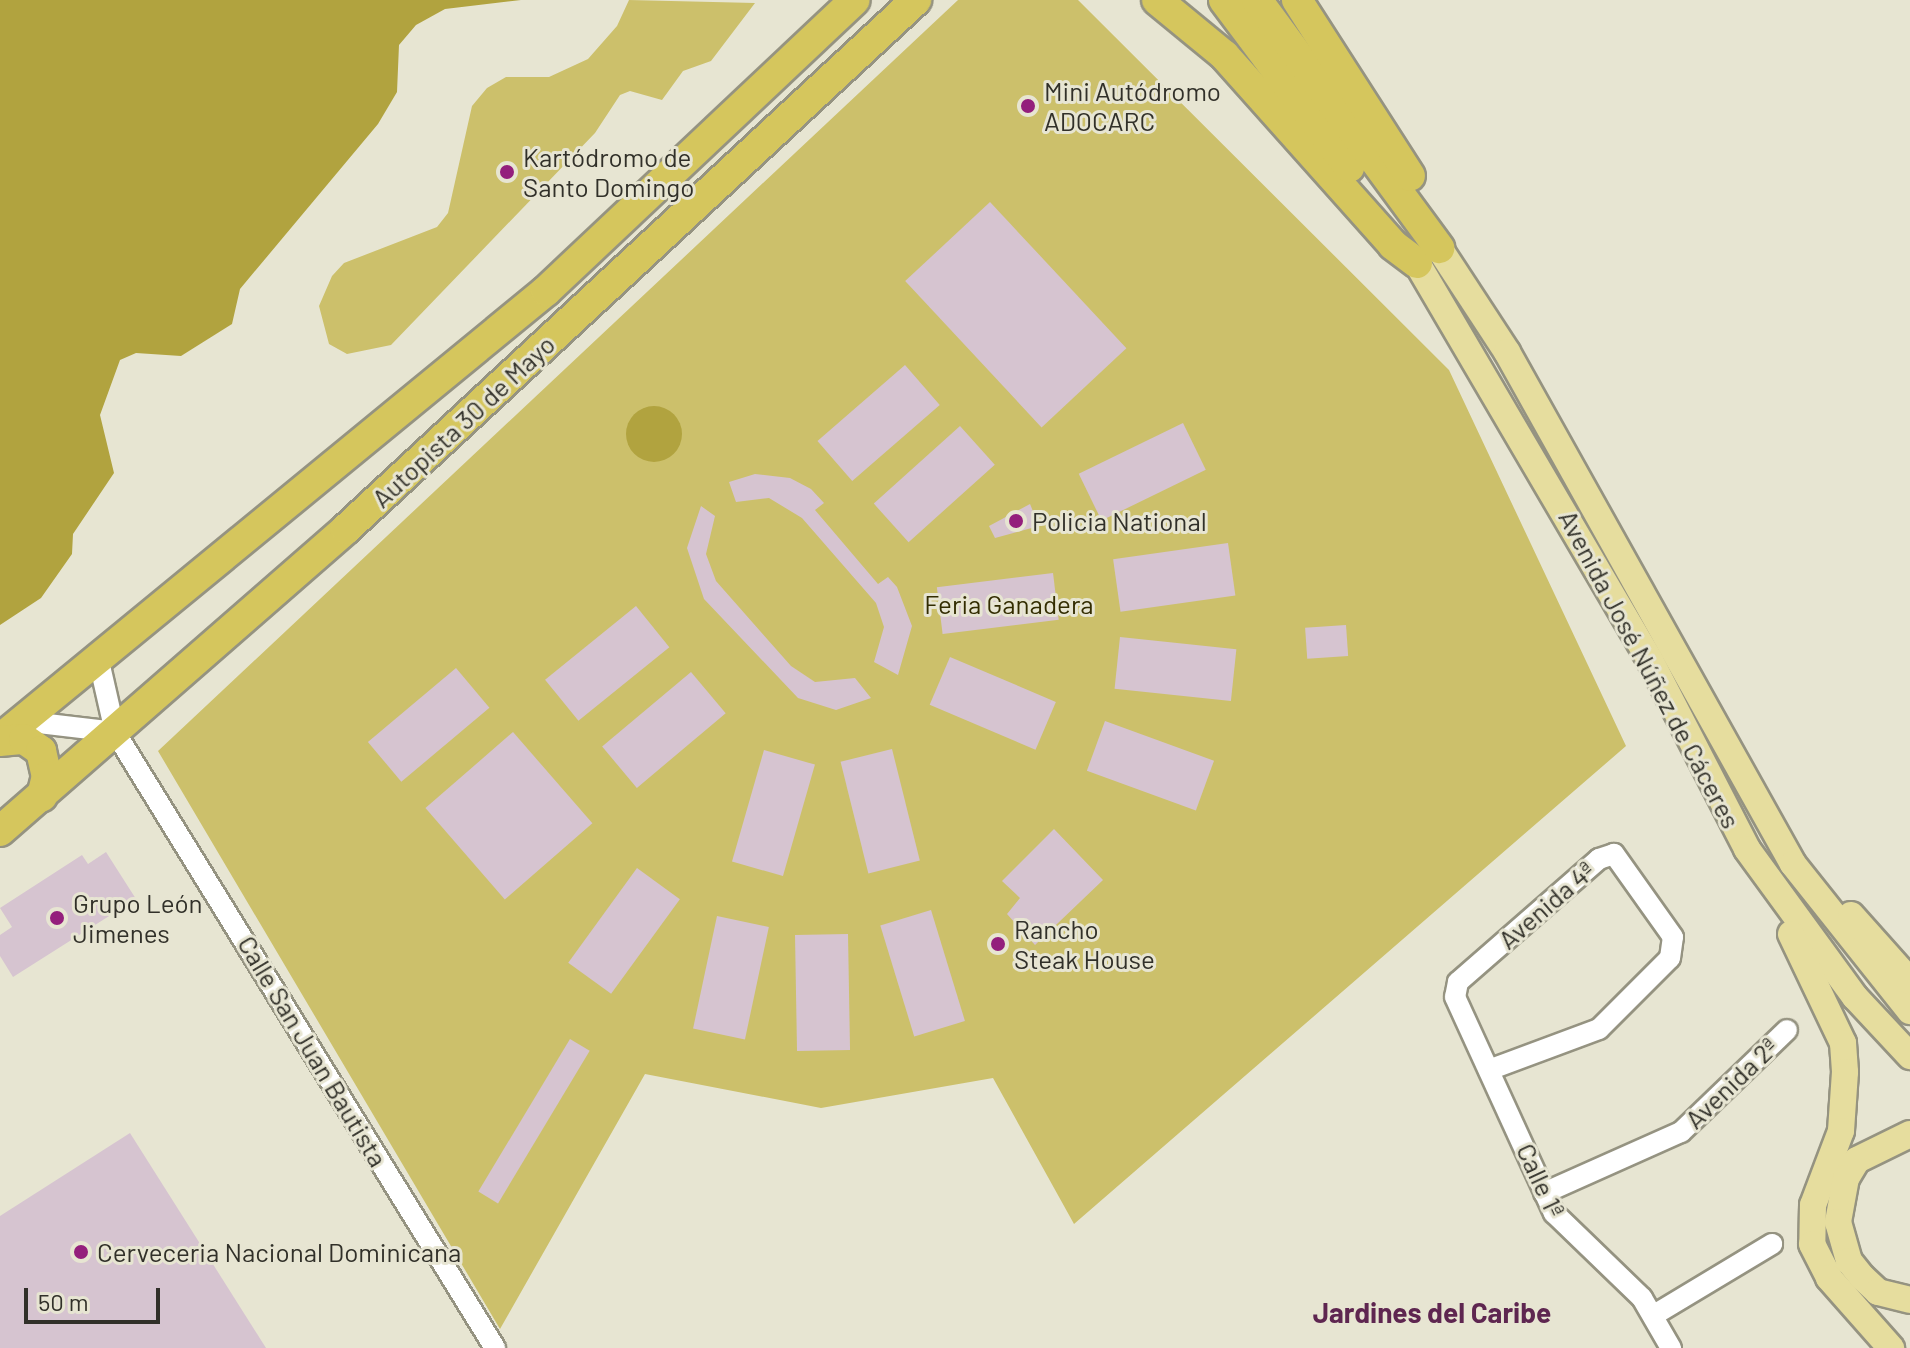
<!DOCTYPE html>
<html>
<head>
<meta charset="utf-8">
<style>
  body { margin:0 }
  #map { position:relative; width:1910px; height:1348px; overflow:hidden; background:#e7e5d2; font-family:Barlow,sans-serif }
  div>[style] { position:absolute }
  .green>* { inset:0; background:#ccc06b }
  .water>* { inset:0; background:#b1a33f }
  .round { border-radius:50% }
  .building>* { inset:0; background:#d6c4d0; transform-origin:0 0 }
  .roads { filter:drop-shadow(2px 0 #959381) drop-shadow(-2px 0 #959381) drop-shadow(0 2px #959381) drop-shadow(0 -2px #959381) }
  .minor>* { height:20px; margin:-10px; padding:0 10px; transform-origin:10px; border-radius:10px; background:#fff }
  .major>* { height:26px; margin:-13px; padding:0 13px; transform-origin:13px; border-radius:13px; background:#e6dd9e }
  .highway>* { height:30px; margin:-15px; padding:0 15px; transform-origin:15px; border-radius:15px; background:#d5c65d }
  .dots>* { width:22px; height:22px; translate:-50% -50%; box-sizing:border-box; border:4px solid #e7e5d2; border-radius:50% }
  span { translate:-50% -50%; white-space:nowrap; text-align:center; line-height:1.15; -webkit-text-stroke:6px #e7e5d2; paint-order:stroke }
  .poi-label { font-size:26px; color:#313029 }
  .left { translate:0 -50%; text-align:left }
  .street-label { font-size:26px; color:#313029 }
  .park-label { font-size:26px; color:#322c00 }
  .neighbourhood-label { font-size:28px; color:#5e2650; font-weight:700 }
  .scale { position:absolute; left:24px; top:1288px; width:136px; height:36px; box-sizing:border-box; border:4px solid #313029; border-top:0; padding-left:10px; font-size:24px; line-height:28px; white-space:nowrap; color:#313029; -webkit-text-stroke:6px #e7e5d2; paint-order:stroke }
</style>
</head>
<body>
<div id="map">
  <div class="green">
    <div style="clip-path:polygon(629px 0,755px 3px,711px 61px,683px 71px,662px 100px,630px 91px,620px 95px,595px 133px,391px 345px,347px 354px,329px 344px,319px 306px,332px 276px,344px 263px,437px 227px,448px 213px,472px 106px,487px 88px,506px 77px,549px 77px,588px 59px,617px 26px)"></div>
    <div style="clip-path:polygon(958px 0,1078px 0,1449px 370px,1626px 746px,1074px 1224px,993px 1078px,821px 1108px,645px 1074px,500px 1329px,158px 751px)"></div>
  </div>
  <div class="water">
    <div style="clip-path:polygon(0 0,521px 0,445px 9px,416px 25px,399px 45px,397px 92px,378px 124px,240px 289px,232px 324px,181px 356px,136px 353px,120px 360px,100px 415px,114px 473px,73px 534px,72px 554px,41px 598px,0 625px)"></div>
    <div class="round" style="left:626px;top:406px;width:56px;height:56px"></div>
  </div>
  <div class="building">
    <div style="left:990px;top:202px;width:200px;height:116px;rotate:47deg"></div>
    <div style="left:905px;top:365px;width:53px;height:116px;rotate:49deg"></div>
    <div style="left:1183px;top:423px;width:52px;height:116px;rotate:64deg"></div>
    <div style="left:960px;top:426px;width:52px;height:116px;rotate:48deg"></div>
    <div style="clip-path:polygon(755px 474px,790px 478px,811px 489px,824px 503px,815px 510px,878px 584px,888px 577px,897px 587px,912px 626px,898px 675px,874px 662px,884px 627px,876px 603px,802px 518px,769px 498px,736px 502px,729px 482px)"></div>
    <div style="clip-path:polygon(1030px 504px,1039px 526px,995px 538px,989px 526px)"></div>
    <div style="clip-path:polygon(701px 506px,715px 516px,706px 554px,716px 581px,791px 666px,815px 682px,855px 678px,871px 698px,836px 710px,798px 698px,704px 599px,687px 548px)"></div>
    <div style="left:1228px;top:543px;width:53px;height:116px;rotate:82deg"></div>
    <div style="left:1053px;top:573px;width:47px;height:117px;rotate:83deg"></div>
    <div style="left:636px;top:606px;width:53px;height:117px;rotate:51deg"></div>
    <div style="left:1346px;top:625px;width:31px;height:41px;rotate:86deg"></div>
    <div style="left:1120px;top:637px;width:117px;height:52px;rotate:6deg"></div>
    <div style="left:950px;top:657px;width:115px;height:52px;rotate:23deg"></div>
    <div style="left:456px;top:668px;width:52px;height:115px;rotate:50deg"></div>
    <div style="left:691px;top:672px;width:54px;height:116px;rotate:50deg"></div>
    <div style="left:1105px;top:721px;width:116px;height:53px;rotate:20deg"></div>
    <div style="left:513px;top:732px;width:121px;height:116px;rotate:49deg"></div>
    <div style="left:892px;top:749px;width:115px;height:53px;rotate:76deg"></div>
    <div style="left:764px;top:750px;width:53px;height:116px;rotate:16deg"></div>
    <div style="clip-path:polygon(1054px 829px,1103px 880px,1035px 945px,1007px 914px,1020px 898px,1002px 881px)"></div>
    <div style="clip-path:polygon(106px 852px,136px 899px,13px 977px,0 956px,0 935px,12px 927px,0 908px,82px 855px,88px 864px)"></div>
    <div style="left:637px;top:868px;width:53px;height:117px;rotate:36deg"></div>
    <div style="left:931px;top:910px;width:116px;height:53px;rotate:73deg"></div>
    <div style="left:717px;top:916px;width:53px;height:115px;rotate:12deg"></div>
    <div style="left:848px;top:934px;width:116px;height:53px;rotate:89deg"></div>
    <div style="left:570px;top:1039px;width:23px;height:178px;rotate:31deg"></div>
    <div style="clip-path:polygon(130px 1133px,266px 1348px,0 1348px,0 1216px)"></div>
  </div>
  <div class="roads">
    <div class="minor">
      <div style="left:98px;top:657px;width:77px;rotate:77.2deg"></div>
      <div style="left:115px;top:732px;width:724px;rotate:58.33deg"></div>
      <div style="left:22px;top:721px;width:94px;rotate:6.7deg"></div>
      <div style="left:1489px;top:1070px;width:117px;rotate:-20.4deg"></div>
      <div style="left:1599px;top:1029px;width:100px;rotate:-45deg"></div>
      <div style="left:1670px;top:958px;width:21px;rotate:-82deg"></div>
      <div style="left:1673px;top:937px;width:102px;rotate:-125.4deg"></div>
      <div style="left:1614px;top:854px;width:16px;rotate:162deg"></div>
      <div style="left:1599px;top:859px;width:187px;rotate:138.9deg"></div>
      <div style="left:1458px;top:982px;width:15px;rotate:101deg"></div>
      <div style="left:1455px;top:997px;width:238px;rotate:65.4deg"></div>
      <div style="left:1554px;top:1213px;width:122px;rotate:44deg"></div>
      <div style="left:1642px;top:1298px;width:58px;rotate:59.9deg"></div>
      <div style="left:1544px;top:1193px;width:150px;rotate:-24deg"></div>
      <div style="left:1681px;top:1132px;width:147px;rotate:-43.9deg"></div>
      <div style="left:1654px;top:1315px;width:138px;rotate:-31deg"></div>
    </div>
    <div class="major">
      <div style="left:1439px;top:248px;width:124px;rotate:56.8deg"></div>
      <div style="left:1507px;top:352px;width:586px;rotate:60.81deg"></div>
      <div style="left:1793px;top:864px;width:188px;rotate:51.5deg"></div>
      <div style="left:1417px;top:263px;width:460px;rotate:59.6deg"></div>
      <div style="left:1650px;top:660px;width:212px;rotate:62.8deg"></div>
      <div style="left:1747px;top:849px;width:183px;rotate:53.9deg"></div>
      <div style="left:1855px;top:997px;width:81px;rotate:47deg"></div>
      <div style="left:1851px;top:915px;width:89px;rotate:48.2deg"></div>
      <div style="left:1791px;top:934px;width:121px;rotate:64.5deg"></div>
      <div style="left:1843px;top:1043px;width:29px;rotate:86deg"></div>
      <div style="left:1845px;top:1072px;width:59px;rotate:93.9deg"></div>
      <div style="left:1841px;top:1131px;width:79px;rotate:110.7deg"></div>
      <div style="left:1813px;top:1205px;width:39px;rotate:91deg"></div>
      <div style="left:1812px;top:1244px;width:38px;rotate:63deg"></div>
      <div style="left:1829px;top:1278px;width:94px;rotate:48.5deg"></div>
      <div style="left:1910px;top:1134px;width:59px;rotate:153.9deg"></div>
      <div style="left:1857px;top:1160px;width:21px;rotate:121deg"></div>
      <div style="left:1846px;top:1178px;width:45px;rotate:100.3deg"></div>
      <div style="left:1838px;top:1222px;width:41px;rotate:74.2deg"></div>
      <div style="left:1849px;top:1261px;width:21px;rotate:51deg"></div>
      <div style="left:1862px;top:1277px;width:22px;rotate:43deg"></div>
      <div style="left:1878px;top:1292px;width:33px;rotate:14deg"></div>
    </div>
    <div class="highway">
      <div style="left:1157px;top:0;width:87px;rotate:39.4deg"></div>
      <div style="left:1224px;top:55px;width:254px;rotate:48.3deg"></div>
      <div style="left:1393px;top:245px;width:30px;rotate:37deg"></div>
      <div style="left:1224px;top:0;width:209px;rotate:53.2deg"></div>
      <div style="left:1257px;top:0;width:308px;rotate:53.7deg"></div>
      <div style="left:1297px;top:0;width:209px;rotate:57.3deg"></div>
      <div style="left:0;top:739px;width:706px;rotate:-39.37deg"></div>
      <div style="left:546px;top:291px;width:424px;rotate:-43.3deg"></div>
      <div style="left:0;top:741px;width:24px;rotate:-5deg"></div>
      <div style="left:24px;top:739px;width:21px;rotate:35deg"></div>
      <div style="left:41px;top:751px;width:26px;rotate:77deg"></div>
      <div style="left:47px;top:776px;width:21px;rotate:104deg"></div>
      <div style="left:0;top:831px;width:459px;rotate:-41.1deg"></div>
      <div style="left:346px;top:529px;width:778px;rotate:-42.86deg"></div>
    </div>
  </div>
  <div class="dots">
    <div style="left:1028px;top:106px;background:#941f7c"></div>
    <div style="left:507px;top:172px;background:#941f7c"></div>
    <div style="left:1016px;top:521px;background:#941f7c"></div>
    <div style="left:57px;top:918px;background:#941f7c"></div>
    <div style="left:998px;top:944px;background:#941f7c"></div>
    <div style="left:81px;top:1252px;background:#941f7c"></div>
  </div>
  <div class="poi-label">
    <span class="left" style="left:1044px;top:106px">Mini Autódromo<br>ADOCARC</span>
    <span class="left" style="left:523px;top:172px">Kartódromo de<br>Santo Domingo</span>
    <span class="left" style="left:1032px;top:521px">Policia National</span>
    <span class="left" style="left:73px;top:918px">Grupo León<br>Jimenes</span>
    <span class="left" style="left:1014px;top:944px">Rancho<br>Steak House</span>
    <span class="left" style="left:97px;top:1252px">Cerveceria Nacional Dominicana</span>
  </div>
  <div class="street-label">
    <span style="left:463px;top:421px;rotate:-43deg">Autopista 30 de Mayo</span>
    <span style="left:1650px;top:669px;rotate:62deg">Avenida José Núñez de Cáceres</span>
    <span style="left:1546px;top:905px;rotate:-41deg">Avenida 4ª</span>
    <span style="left:313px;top:1051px;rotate:59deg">Calle San Juan Bautista</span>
    <span style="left:1731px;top:1083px;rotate:-44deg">Avenida 2ª</span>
    <span style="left:1541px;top:1180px;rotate:65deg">Calle 1ª</span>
  </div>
  <div class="park-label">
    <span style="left:1009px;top:604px">Feria Ganadera</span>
  </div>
  <div class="neighbourhood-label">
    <span style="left:1432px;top:1312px">Jardines del Caribe</span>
  </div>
  <div class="scale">50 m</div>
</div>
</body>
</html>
